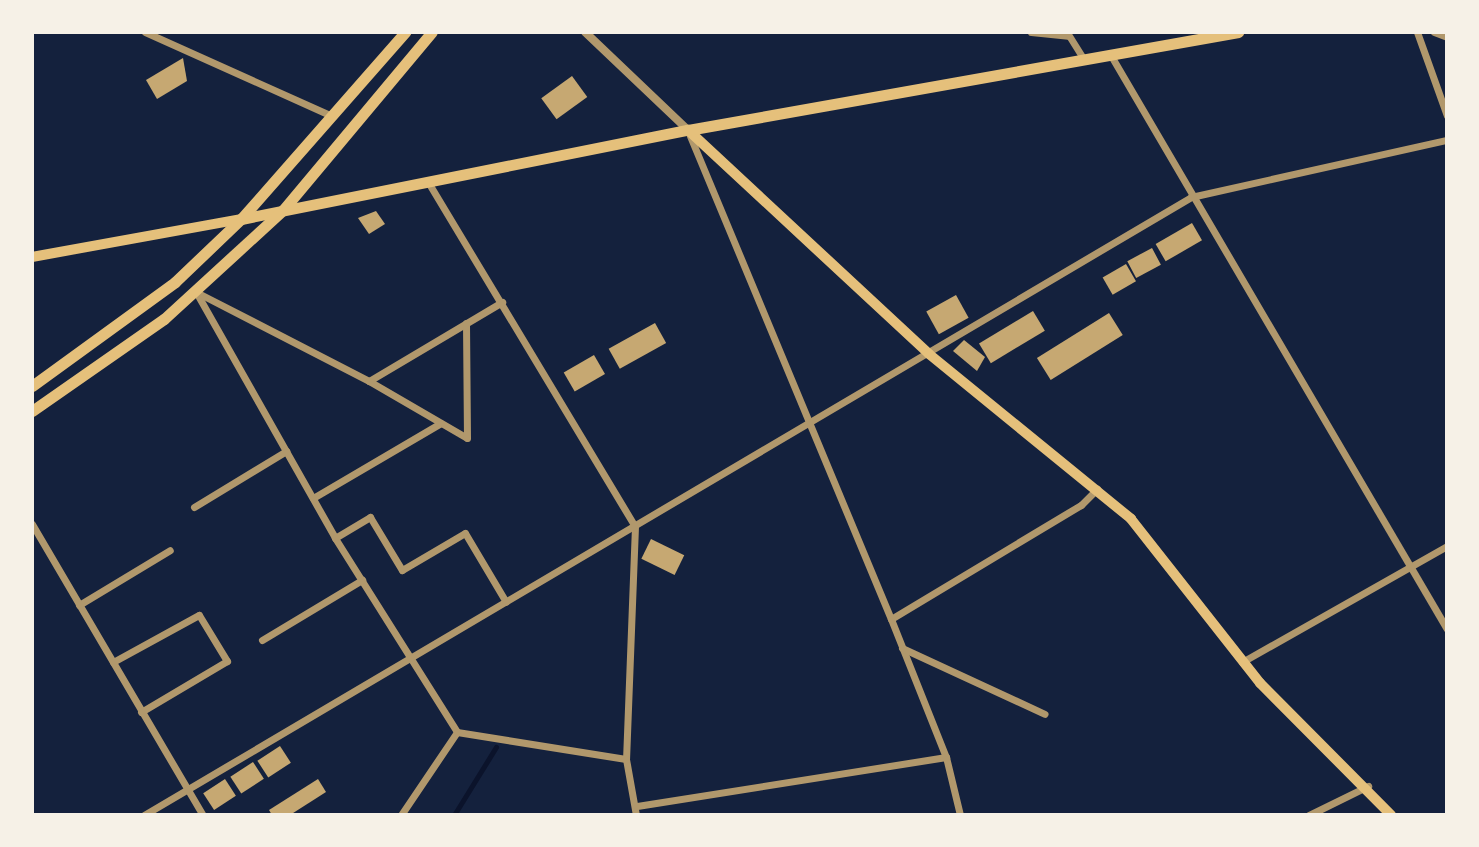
<!DOCTYPE html>
<html>
<head>
<meta charset="utf-8">
<style>
  body { margin:0 }
  #map { position:relative; width:1479px; height:847px; overflow:hidden; background:#14213d; font-family:"Source Serif 4",serif }
  div>[style] { position:absolute }
  .stream>* { height:5px; margin:-2.5px; padding:0 2.5px; transform-origin:2.5px; border-radius:2.5px; background:#0b132b }
  .building>* { inset:0; background:#c6a872; transform-origin:0 0 }
  .minor>* { height:7px; margin:-3.5px; padding:0 3.5px; transform-origin:3.5px; border-radius:3.5px; background:#b1986c }
  .tertiary>* { height:8px; margin:-4px; padding:0 4px; transform-origin:4px; border-radius:4px; background:#b1986c }
  .secondary>* { height:10px; margin:-5px; padding:0 5px; transform-origin:5px; border-radius:5px; background:#e5c07b }
  .primary>* { height:11px; margin:-5.5px; padding:0 5.5px; transform-origin:5.5px; border-radius:5.5px; background:#e5c07b }
  .trunk>* { height:11px; margin:-5.5px; padding:0 5.5px; transform-origin:5.5px; border-radius:5.5px; background:#e5c07b }
  span { translate:-50% -50%; white-space:nowrap; text-align:center; line-height:1.15; -webkit-text-stroke:8px #f6f1e7; paint-order:stroke }
  .frame { position:absolute; inset:0; border:34px solid #f6f1e7; pointer-events:none }
</style>
</head>
<body>
<div id="map">
  <div class="stream">
    <div style="left:454px;top:815px;width:80px;rotate:-58.3deg"></div>
  </div>
  <div class="building">
    <div style="clip-path:polygon(183px 58px,187px 81px,157px 99px,146px 80px)"></div>
    <div style="left:572px;top:76px;width:26px;height:38px;rotate:54deg"></div>
    <div style="clip-path:polygon(376px 211px,385px 224px,369px 234px,358px 218px)"></div>
    <div style="left:1192px;top:223px;width:20px;height:42px;rotate:60deg"></div>
    <div style="left:1152px;top:248px;width:19px;height:28px;rotate:62deg"></div>
    <div style="left:1126px;top:264px;width:20px;height:27px;rotate:60deg"></div>
    <div style="left:956px;top:295px;width:26px;height:34px;rotate:61deg"></div>
    <div style="left:1033px;top:311px;width:23px;height:63px;rotate:59deg"></div>
    <div style="left:1109px;top:313px;width:26px;height:85px;rotate:58deg"></div>
    <div style="left:655px;top:323px;width:23px;height:53px;rotate:61deg"></div>
    <div style="clip-path:polygon(964px 340px,985px 357px,977px 371px,953px 351px)"></div>
    <div style="left:594px;top:355px;width:22px;height:35px;rotate:60deg"></div>
    <div style="left:651px;top:539px;width:37px;height:22px;rotate:26deg"></div>
    <div style="left:280px;top:746px;width:20px;height:27px;rotate:57deg"></div>
    <div style="left:253px;top:762px;width:20px;height:27px;rotate:57deg"></div>
    <div style="left:225px;top:779px;width:20px;height:26px;rotate:57deg"></div>
    <div style="clip-path:polygon(318px 779px,326px 792px,290px 815px,272px 815px,269px 810px)"></div>
  </div>
  <div class="minor">
    <div style="left:145px;top:32px;width:205px;rotate:24.2deg"></div>
    <div style="left:1031px;top:32px;width:37px;rotate:6deg"></div>
    <div style="left:1417px;top:32px;width:89px;rotate:70.3deg"></div>
    <div style="left:1434px;top:32px;width:14px;rotate:21deg"></div>
    <div style="left:1068px;top:34px;width:28px;rotate:58deg"></div>
    <div style="left:1110px;top:54px;width:666px;rotate:59.63deg"></div>
    <div style="left:690px;top:136px;width:523px;rotate:67.41deg"></div>
    <div style="left:891px;top:619px;width:149px;rotate:68.3deg"></div>
    <div style="left:946px;top:757px;width:60px;rotate:76.4deg"></div>
    <div style="left:428px;top:182px;width:401px;rotate:59deg"></div>
    <div style="left:635px;top:526px;width:233px;rotate:92.2deg"></div>
    <div style="left:626px;top:759px;width:57px;rotate:79.9deg"></div>
    <div style="left:196px;top:292px;width:283px;rotate:60.5deg"></div>
    <div style="left:335px;top:538px;width:229px;rotate:57.8deg"></div>
    <div style="left:457px;top:732px;width:171px;rotate:9.1deg"></div>
    <div style="left:198px;top:293px;width:192px;rotate:27.2deg"></div>
    <div style="left:369px;top:381px;width:155px;rotate:-30.7deg"></div>
    <div style="left:369px;top:381px;width:113px;rotate:30.2deg"></div>
    <div style="left:467px;top:438px;width:115px;rotate:-90.5deg"></div>
    <div style="left:313px;top:498px;width:148px;rotate:-30.4deg"></div>
    <div style="left:194px;top:507px;width:108px;rotate:-31.3deg"></div>
    <div style="left:32px;top:524px;width:338px;rotate:59.6deg"></div>
    <div style="left:335px;top:538px;width:41px;rotate:-31deg"></div>
    <div style="left:370px;top:517px;width:62px;rotate:58.9deg"></div>
    <div style="left:402px;top:570px;width:73px;rotate:-30.4deg"></div>
    <div style="left:465px;top:533px;width:80px;rotate:59.3deg"></div>
    <div style="left:79px;top:605px;width:106px;rotate:-31.1deg"></div>
    <div style="left:891px;top:619px;width:222px;rotate:-31deg"></div>
    <div style="left:1081px;top:505px;width:23px;rotate:-45deg"></div>
    <div style="left:262px;top:640px;width:117px;rotate:-31deg"></div>
    <div style="left:902px;top:648px;width:157px;rotate:24.8deg"></div>
    <div style="left:113px;top:662px;width:98px;rotate:-28.7deg"></div>
    <div style="left:199px;top:615px;width:54px;rotate:58.7deg"></div>
    <div style="left:227px;top:661px;width:100px;rotate:149.3deg"></div>
    <div style="left:1242px;top:662px;width:236px;rotate:-29.5deg"></div>
    <div style="left:637px;top:806px;width:313px;rotate:-9deg"></div>
    <div style="left:144px;top:815px;width:1216px;rotate:-30.55deg"></div>
    <div style="left:1191px;top:197px;width:262px;rotate:-12.6deg"></div>
    <div style="left:401px;top:815px;width:100px;rotate:-56deg"></div>
    <div style="left:1309px;top:815px;width:66px;rotate:-26.2deg"></div>
  </div>
  <div class="tertiary">
    <div style="left:585px;top:32px;width:142px;rotate:43.6deg"></div>
  </div>
  <div class="secondary">
    <div style="left:688px;top:130px;width:329px;rotate:42.9deg"></div>
    <div style="left:929px;top:354px;width:261px;rotate:39.2deg"></div>
    <div style="left:1131px;top:519px;width:209px;rotate:51.8deg"></div>
    <div style="left:1260px;top:683px;width:186px;rotate:45.2deg"></div>
    <div style="left:32px;top:257px;width:212px;rotate:-10.3deg"></div>
  </div>
  <div class="primary">
    <div style="left:241px;top:219px;width:456px;rotate:-11.3deg"></div>
    <div style="left:688px;top:130px;width:559px;rotate:-10.1deg"></div>
  </div>
  <div class="trunk">
    <div style="left:32px;top:386px;width:177px;rotate:-36deg"></div>
    <div style="left:175px;top:282px;width:91px;rotate:-43.7deg"></div>
    <div style="left:241px;top:219px;width:249px;rotate:-48.7deg"></div>
    <div style="left:32px;top:411px;width:161px;rotate:-34.9deg"></div>
    <div style="left:164px;top:319px;width:161px;rotate:-42.5deg"></div>
    <div style="left:283px;top:210px;width:232px;rotate:-50.1deg"></div>
  </div>
  <div class="frame"></div>
</div>
</body>
</html>
